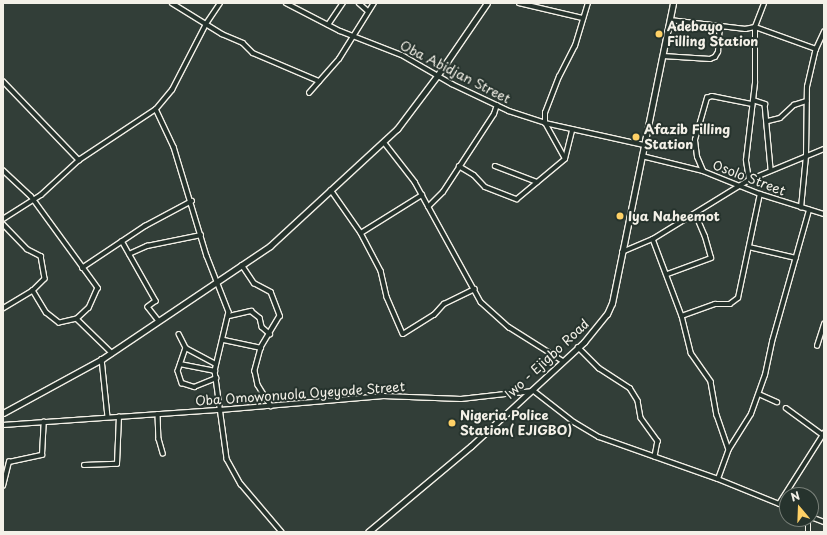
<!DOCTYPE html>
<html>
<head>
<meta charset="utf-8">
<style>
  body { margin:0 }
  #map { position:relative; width:827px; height:535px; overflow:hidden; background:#323e38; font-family:"Playpen Sans",sans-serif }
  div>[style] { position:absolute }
  .roads { filter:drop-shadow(1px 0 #f4f1e8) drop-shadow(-1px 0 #f4f1e8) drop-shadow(0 1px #f4f1e8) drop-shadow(0 -1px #f4f1e8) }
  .minor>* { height:3.5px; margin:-1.75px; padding:0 1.75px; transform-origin:1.75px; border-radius:1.75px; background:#26332d }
  .secondary>* { height:5px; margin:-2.5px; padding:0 2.5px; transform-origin:2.5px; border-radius:2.5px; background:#26332d }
  .dots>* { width:11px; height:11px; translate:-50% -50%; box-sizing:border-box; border:2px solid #26332d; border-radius:50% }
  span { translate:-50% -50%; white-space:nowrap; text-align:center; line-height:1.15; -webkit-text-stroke:4px #26332d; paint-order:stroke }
  .poi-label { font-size:13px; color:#f4f1e8; font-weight:700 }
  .left { translate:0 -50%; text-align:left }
  .street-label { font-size:13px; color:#f4f1e8 }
  .frame { position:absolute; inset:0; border:4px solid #f4f1e8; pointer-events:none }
  .north { position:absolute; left:779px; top:487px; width:40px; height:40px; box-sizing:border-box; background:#26332d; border:1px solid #787f78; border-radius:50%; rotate:341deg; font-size:11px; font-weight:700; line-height:16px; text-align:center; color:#f4f1e8 }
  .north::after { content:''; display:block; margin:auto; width:14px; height:18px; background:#ffd166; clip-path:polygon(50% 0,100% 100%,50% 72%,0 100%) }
</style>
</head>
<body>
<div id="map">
  <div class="roads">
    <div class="minor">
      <div style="left:172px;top:3px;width:59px;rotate:31.8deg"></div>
      <div style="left:222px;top:34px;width:23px;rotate:23deg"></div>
      <div style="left:243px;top:43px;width:14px;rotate:45deg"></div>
      <div style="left:253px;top:53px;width:72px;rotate:23deg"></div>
      <div style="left:286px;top:3px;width:61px;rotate:27.4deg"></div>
      <div style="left:340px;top:31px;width:66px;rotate:21.2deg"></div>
      <div style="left:402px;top:55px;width:58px;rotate:30.1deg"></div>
      <div style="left:452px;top:84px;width:63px;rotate:25.3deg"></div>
      <div style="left:509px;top:111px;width:38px;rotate:18deg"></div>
      <div style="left:545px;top:123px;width:101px;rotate:12.5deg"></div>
      <div style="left:359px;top:3px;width:12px;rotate:42deg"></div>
      <div style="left:519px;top:3px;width:66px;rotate:13.2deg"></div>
      <div style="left:670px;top:20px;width:76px;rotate:6.8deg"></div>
      <div style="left:745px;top:29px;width:10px;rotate:-11deg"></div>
      <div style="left:755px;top:27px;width:65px;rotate:19.8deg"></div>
      <div style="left:328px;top:25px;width:27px;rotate:-56deg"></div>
      <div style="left:663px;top:56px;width:47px;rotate:3.7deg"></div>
      <div style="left:710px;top:59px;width:5px;rotate:-22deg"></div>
      <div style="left:715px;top:57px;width:6px;rotate:-59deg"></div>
      <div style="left:718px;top:52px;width:26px;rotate:-86deg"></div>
      <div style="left:3px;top:81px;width:110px;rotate:46.1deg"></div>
      <div style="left:309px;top:93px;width:45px;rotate:-48.6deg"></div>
      <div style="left:339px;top:59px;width:66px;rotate:-58deg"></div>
      <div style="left:753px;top:100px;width:13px;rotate:18deg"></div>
      <div style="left:765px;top:104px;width:65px;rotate:84.7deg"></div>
      <div style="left:156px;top:109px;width:42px;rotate:64.7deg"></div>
      <div style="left:174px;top:147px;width:114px;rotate:73.2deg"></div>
      <div style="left:207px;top:256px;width:60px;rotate:68.6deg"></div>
      <div style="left:229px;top:312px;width:61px;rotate:103.3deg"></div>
      <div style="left:215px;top:371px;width:89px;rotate:82.2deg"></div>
      <div style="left:227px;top:459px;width:29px;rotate:61deg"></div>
      <div style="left:241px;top:484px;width:63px;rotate:49.5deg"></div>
      <div style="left:768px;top:121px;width:12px;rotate:-14deg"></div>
      <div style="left:780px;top:118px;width:19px;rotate:-43deg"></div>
      <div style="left:794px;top:105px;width:13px;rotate:-18deg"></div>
      <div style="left:384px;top:142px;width:51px;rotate:52.2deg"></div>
      <div style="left:415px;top:182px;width:137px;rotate:61.2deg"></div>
      <div style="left:481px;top:302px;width:38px;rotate:42deg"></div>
      <div style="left:509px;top:327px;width:64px;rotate:32.2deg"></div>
      <div style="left:642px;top:156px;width:63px;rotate:13.8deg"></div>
      <div style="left:703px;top:171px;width:61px;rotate:22deg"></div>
      <div style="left:760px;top:194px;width:67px;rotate:17.4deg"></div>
      <div style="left:565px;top:159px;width:41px;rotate:-119.1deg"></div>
      <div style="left:545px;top:123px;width:10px;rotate:-90deg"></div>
      <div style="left:545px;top:113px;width:39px;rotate:-69deg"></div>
      <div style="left:559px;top:77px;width:35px;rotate:-63deg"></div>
      <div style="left:575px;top:46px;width:45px;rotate:-73.2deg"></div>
      <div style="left:459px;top:166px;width:17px;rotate:31deg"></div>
      <div style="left:474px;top:175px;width:16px;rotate:47deg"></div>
      <div style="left:485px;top:187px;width:34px;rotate:21deg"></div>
      <div style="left:517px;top:199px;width:62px;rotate:-39.8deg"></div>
      <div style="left:565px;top:159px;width:30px;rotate:-76deg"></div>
      <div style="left:495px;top:166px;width:45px;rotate:20.9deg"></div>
      <div style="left:3px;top:170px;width:38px;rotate:43deg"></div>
      <div style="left:31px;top:196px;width:114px;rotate:53.9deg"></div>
      <div style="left:98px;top:288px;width:22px;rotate:114deg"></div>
      <div style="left:89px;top:308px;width:16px;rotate:137deg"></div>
      <div style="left:77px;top:319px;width:18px;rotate:167deg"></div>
      <div style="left:59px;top:323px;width:16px;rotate:-142deg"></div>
      <div style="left:46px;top:313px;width:26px;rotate:-121deg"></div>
      <div style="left:703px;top:171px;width:15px;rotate:-113deg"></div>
      <div style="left:697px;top:157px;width:17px;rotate:-97deg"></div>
      <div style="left:695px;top:140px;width:44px;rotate:-74.1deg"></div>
      <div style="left:707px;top:98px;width:5px;rotate:-22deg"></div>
      <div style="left:712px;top:96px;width:41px;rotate:11.3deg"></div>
      <div style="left:749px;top:180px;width:20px;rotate:-99deg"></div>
      <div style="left:746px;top:160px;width:78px;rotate:-83.3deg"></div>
      <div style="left:755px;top:83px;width:56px;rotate:-90deg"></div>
      <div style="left:755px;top:27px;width:26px;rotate:-69deg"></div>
      <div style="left:331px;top:190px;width:52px;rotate:55.1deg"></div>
      <div style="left:361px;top:233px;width:43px;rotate:62.2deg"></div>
      <div style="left:381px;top:271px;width:27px;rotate:77deg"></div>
      <div style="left:387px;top:297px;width:40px;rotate:66.6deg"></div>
      <div style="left:403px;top:334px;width:36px;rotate:-32deg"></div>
      <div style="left:434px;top:315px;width:15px;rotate:-48deg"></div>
      <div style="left:444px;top:304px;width:34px;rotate:-26deg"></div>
      <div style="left:428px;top:207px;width:21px;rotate:-45deg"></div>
      <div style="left:443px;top:192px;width:93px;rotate:-56.8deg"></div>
      <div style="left:494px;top:114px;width:9px;rotate:-72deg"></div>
      <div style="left:801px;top:208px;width:52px;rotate:-84.5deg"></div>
      <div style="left:806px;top:156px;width:69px;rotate:-89.2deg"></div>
      <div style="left:807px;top:87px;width:39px;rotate:-77deg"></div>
      <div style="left:816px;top:49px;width:19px;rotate:-65deg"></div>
      <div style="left:3px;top:219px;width:45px;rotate:-32.3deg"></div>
      <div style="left:41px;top:195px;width:52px;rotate:-42.6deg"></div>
      <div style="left:79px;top:160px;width:92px;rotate:-33.5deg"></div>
      <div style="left:156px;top:109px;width:25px;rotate:-50deg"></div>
      <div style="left:172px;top:90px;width:74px;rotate:-62.7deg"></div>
      <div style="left:206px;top:24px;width:25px;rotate:-56deg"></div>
      <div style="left:3px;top:224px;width:35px;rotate:46deg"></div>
      <div style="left:27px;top:249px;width:16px;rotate:27deg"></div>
      <div style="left:41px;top:256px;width:23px;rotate:80deg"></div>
      <div style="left:45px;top:279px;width:17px;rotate:135deg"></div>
      <div style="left:33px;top:291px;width:35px;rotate:149deg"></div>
      <div style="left:361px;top:233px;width:72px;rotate:-31.9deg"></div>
      <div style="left:653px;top:239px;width:82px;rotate:69.4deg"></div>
      <div style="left:682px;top:316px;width:38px;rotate:76deg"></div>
      <div style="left:691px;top:353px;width:35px;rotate:55deg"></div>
      <div style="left:711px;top:382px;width:34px;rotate:80deg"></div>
      <div style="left:717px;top:415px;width:36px;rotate:71deg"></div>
      <div style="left:122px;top:241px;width:69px;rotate:60.5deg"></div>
      <div style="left:156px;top:301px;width:10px;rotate:143deg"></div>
      <div style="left:148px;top:307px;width:18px;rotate:52deg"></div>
      <div style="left:749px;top:247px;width:48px;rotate:13.2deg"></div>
      <div style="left:622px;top:252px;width:34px;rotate:-23deg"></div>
      <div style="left:653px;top:239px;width:113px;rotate:-31.6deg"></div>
      <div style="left:749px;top:180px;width:81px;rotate:-22.5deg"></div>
      <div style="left:129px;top:254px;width:20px;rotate:-24deg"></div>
      <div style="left:147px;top:246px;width:55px;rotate:-11.5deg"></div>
      <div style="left:242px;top:265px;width:22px;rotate:56deg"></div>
      <div style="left:254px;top:283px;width:19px;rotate:28deg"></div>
      <div style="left:271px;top:292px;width:26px;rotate:69deg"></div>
      <div style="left:280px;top:316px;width:37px;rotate:121deg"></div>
      <div style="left:261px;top:348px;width:24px;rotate:105deg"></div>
      <div style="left:255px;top:371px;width:14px;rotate:78deg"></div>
      <div style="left:258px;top:385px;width:25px;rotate:58deg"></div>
      <div style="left:82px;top:268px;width:76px;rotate:-33.7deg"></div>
      <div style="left:145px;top:226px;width:53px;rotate:-28deg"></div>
      <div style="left:668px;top:274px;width:46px;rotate:-20.4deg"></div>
      <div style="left:711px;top:258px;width:22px;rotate:-106deg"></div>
      <div style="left:705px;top:237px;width:25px;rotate:-113deg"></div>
      <div style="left:229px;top:316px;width:23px;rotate:-13deg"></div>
      <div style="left:251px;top:311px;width:11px;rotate:38deg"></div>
      <div style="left:260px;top:318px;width:9px;rotate:77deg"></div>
      <div style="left:262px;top:327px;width:11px;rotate:41deg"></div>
      <div style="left:682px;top:316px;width:35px;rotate:-20deg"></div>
      <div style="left:715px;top:304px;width:15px"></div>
      <div style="left:730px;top:304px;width:10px;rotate:-37deg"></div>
      <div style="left:738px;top:298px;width:106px;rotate:-78.1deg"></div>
      <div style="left:77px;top:319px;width:49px;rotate:44.2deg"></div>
      <div style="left:179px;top:334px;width:16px;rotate:63deg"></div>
      <div style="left:186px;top:348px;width:34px;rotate:28deg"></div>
      <div style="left:224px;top:340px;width:38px;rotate:12deg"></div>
      <div style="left:817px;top:346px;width:23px;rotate:-72deg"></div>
      <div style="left:578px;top:347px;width:30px;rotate:45deg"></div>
      <div style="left:599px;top:368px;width:37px;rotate:33deg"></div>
      <div style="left:630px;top:388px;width:15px;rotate:58deg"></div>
      <div style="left:638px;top:401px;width:17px;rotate:80deg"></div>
      <div style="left:641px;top:418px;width:29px;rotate:54deg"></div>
      <div style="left:658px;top:441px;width:16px;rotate:101deg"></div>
      <div style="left:186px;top:348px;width:24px;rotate:109deg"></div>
      <div style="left:178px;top:371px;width:13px;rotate:72deg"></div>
      <div style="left:182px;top:383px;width:13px;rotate:18deg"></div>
      <div style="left:194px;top:387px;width:24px;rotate:-22deg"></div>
      <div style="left:102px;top:359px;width:58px;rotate:84.1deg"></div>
      <div style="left:180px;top:364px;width:36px;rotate:11deg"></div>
      <div style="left:759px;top:394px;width:20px;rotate:24deg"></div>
      <div style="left:786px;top:408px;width:46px;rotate:36.1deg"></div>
      <div style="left:158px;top:414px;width:25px;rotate:88deg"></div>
      <div style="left:159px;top:439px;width:15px;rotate:74deg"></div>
      <div style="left:3px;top:425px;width:218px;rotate:-4deg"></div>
      <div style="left:220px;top:410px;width:164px;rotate:-4.9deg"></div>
      <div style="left:383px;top:396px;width:78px;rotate:2.2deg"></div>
      <div style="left:461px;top:399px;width:73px;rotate:-6.3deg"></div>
      <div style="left:534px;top:391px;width:51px;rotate:37.8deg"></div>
      <div style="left:574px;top:422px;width:29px;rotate:31deg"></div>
      <div style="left:599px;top:437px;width:126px;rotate:19.4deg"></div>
      <div style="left:718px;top:479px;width:74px;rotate:22.1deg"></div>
      <div style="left:84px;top:465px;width:33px;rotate:-2deg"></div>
      <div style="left:117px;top:464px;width:47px;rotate:-87.6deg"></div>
      <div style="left:718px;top:479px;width:32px;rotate:-70deg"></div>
      <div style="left:729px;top:449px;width:41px;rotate:-57.8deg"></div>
      <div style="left:751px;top:414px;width:41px;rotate:-70.3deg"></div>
      <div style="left:765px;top:375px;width:34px;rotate:-78deg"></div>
      <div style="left:772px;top:342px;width:137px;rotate:-74.3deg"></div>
      <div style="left:3px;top:486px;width:25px;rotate:-76deg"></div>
      <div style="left:9px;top:462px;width:34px;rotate:-12deg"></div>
      <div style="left:42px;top:455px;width:33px;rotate:-87deg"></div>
      <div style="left:779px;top:504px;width:84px;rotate:-57.6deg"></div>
      <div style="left:811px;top:517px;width:14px;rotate:21deg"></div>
      <div style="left:808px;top:532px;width:13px;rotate:-90deg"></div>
    </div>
    <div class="secondary">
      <div style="left:3px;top:413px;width:113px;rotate:-28.6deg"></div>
      <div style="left:102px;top:359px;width:202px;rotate:-33.9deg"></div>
      <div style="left:270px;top:246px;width:173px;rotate:-42.7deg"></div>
      <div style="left:397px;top:129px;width:66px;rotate:-53deg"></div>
      <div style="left:437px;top:76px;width:88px;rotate:-55.6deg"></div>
      <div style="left:368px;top:532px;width:134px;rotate:-39.9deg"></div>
      <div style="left:471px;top:446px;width:154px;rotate:-42.6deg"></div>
      <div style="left:584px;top:342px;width:36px;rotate:-51deg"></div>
      <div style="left:607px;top:314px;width:12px;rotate:-66deg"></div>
      <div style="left:612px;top:303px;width:306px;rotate:-78.5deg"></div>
    </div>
  </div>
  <div class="dots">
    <div style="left:659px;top:34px;background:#ffd166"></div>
    <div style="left:636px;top:137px;background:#ffd166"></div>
    <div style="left:620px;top:216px;background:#ffd166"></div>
    <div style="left:452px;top:423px;background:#ffd166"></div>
  </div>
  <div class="poi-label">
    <span class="left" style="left:667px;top:34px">Adebayo<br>Filling Station</span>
    <span class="left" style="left:644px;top:137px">Afazib Filling<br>Station</span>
    <span class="left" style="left:628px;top:216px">Iya Naheemot</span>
    <span class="left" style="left:460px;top:423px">Nigeria Police<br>Station( EJIGBO)</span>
  </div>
  <div class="street-label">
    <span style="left:455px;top:72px;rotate:27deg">Oba Abidjan Street</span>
    <span style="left:749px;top:178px;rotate:21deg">Osolo Street</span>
    <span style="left:547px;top:359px;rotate:-43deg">Iwo - Ejigbo Road</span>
    <span style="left:300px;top:394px;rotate:-4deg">Oba Omowonuola Oyeyode Street</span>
  </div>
  <div class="frame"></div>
  <div class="north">N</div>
</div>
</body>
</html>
